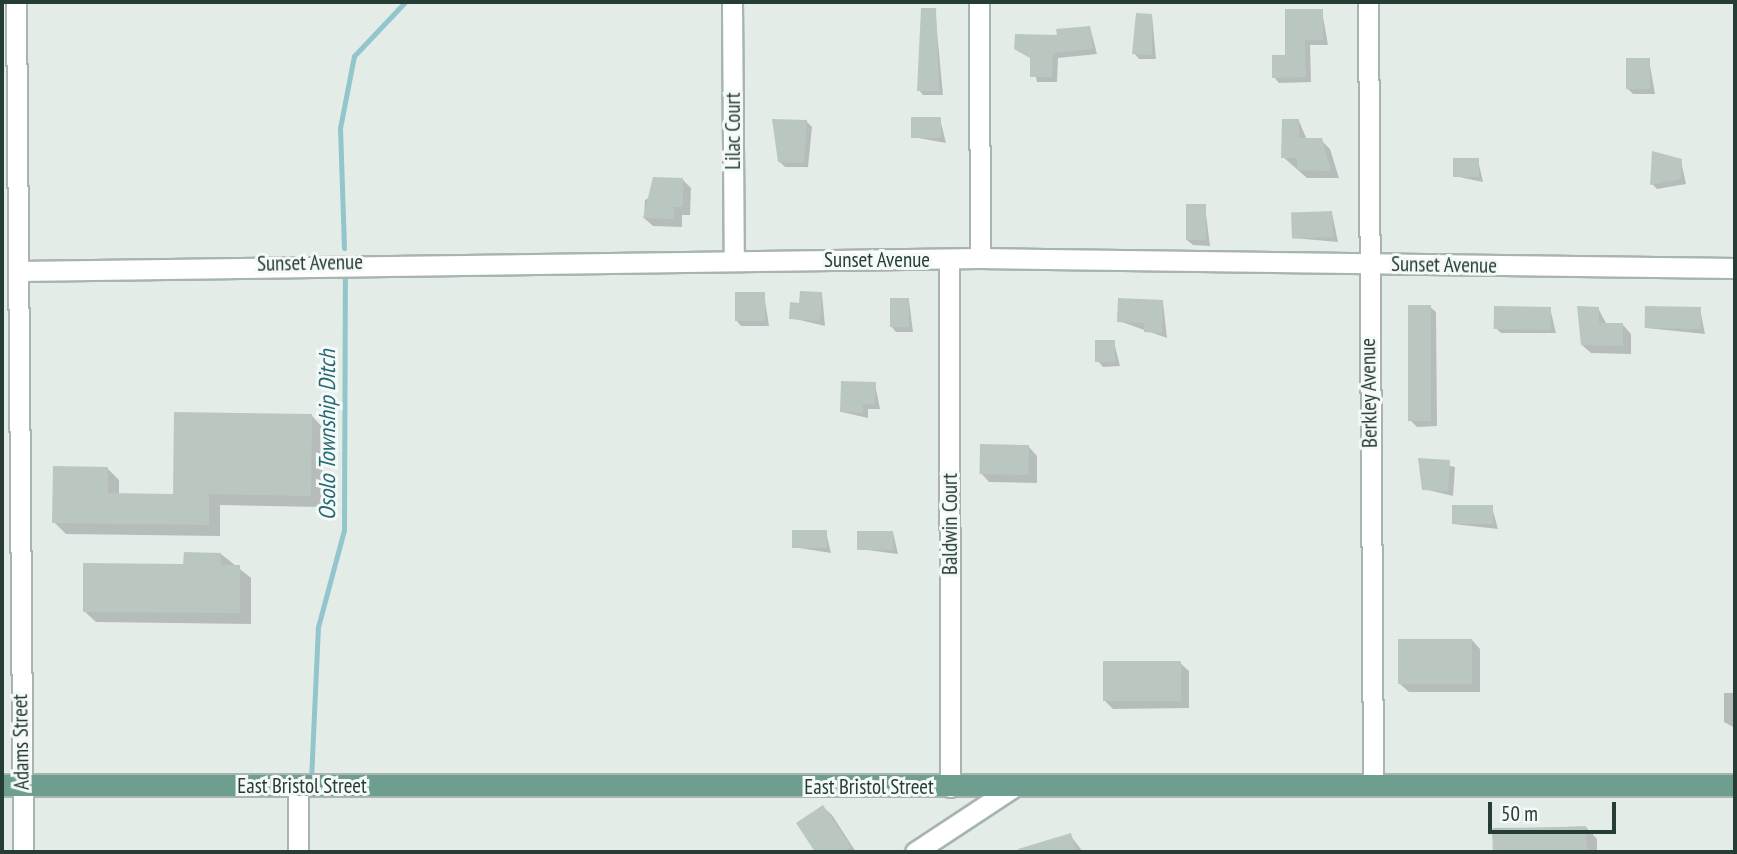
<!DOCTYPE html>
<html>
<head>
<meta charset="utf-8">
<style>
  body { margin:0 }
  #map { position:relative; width:1737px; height:854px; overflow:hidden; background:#e4ece8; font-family:"PT Sans Narrow",sans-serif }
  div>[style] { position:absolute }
  .shadow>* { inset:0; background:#0003; transform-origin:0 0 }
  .stream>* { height:5px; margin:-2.5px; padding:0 2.5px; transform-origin:2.5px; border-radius:2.5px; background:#92c5cc }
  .building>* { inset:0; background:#bac7c1; transform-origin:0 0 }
  .roads { filter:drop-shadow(2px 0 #a7b4af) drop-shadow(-2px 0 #a7b4af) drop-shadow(0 2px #a7b4af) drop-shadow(0 -2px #a7b4af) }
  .minor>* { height:19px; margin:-9.5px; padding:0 9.5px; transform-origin:9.5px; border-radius:9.5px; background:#fff }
  .major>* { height:21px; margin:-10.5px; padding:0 10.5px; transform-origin:10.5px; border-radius:10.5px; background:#6d9e8f }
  span { translate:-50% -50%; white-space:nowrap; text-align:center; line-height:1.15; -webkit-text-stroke:6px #f5f9f7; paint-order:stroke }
  .street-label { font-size:21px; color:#253d35 }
  .water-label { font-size:23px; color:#246974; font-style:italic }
  .frame { position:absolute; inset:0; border:4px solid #253d35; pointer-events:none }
  .scale { position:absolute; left:1488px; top:802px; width:128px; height:32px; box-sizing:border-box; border:4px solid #253d35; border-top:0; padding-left:9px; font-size:21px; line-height:24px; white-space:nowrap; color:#253d35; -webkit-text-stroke:5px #f5f9f7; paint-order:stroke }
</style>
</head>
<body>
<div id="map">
  <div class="shadow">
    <div style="clip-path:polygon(935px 10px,943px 95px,923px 95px,919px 90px)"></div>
    <div style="clip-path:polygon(1322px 11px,1328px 45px,1310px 45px,1311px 82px,1279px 83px,1274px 77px)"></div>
    <div style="clip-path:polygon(1152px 15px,1156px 59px,1139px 59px,1134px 53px)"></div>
    <div style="clip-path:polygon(1090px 27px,1097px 54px,1058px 58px,1057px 82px,1037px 82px,1032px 59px,1016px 48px)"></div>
    <div style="clip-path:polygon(1649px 60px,1655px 94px,1633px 94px,1628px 89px)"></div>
    <div style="clip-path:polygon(940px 119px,946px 143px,913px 137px)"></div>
    <div style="clip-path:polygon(806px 121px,812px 127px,808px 167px,785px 167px,779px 161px)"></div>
    <div style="clip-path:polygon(1299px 121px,1307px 140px,1321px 140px,1330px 149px,1339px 178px,1307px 178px,1283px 157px)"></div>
    <div style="left:1733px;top:125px;width:2px;height:19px"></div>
    <div style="clip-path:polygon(1478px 160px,1483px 182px,1454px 176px)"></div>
    <div style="clip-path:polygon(1681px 161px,1686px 184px,1657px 189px,1652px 184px)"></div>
    <div style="clip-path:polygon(682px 179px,691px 188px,690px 215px,682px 215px,682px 227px,653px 226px,644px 218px,645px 200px)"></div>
    <div style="clip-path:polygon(1205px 206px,1210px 246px,1193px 245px,1187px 240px)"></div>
    <div style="clip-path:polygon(1332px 213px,1338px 242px,1293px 238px)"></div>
    <div style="clip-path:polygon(764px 294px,769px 326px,741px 326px,736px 320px)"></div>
    <div style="clip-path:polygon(822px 294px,825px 326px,791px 318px,800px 305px)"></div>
    <div style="clip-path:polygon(909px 300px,913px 332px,896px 332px,891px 326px)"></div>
    <div style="clip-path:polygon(1163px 302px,1167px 338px,1119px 321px)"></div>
    <div style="clip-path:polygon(1430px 307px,1436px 312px,1437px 426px,1417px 427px,1411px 421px)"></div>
    <div style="clip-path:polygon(1550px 308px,1556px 333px,1501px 333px,1496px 328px)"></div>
    <div style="clip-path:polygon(1598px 308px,1607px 325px,1623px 325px,1631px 334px,1631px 354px,1591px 353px,1582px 345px)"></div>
    <div style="clip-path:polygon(1700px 309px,1705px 334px,1646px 328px)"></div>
    <div style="clip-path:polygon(1114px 342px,1120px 366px,1103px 367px,1098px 361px)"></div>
    <div style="clip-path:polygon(875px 384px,880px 409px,868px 409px,868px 418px,842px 412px)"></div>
    <div style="clip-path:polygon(312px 416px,323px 428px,322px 507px,220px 505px,220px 536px,66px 534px,54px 522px,108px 469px,119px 480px,119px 495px,175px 495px)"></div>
    <div style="clip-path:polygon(1029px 447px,1037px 456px,1037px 483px,989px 482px,981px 473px)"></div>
    <div style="clip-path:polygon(1419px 460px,1455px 467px,1453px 496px,1424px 489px)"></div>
    <div style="clip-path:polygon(1492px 507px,1498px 529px,1453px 524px)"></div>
    <div style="clip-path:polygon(826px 532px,831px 553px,793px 547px)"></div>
    <div style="clip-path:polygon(893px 532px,898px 554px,859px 549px)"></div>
    <div style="clip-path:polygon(221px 554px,251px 578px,251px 624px,96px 622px,84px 611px)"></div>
    <div style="clip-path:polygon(1472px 640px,1480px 649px,1480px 692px,1409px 692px,1400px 684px)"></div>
    <div style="clip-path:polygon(1180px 663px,1189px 671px,1189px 708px,1113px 709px,1104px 700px)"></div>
    <div style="clip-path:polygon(1724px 693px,1735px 693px,1735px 728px,1724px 722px)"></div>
    <div style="clip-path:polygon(823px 807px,832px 815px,856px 852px,817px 852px,798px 823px)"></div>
    <div style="clip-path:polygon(1586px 827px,1597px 839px,1597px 852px,1494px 852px,1493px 828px)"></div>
    <div style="clip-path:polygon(1070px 835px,1083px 852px,1020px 850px)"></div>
  </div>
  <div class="stream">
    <div style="left:344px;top:248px;width:120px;rotate:-91.9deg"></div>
    <div style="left:340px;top:128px;width:73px;rotate:-79deg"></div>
    <div style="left:354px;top:56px;width:74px;rotate:-46.6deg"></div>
    <div style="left:311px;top:780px;width:153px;rotate:-87.4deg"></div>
    <div style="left:318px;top:627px;width:100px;rotate:-75deg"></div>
    <div style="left:344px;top:530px;width:254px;rotate:-89.8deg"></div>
  </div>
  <div class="building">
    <div style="clip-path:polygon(921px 8px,936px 8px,939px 91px,917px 91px)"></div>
    <div style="clip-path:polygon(1285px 9px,1323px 9px,1323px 40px,1305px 40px,1306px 77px,1272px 78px,1272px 55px,1285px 55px)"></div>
    <div style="clip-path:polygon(1136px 13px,1152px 14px,1152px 55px,1132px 54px)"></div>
    <div style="clip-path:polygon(1090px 26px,1093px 49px,1053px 53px,1052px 77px,1030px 77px,1030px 58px,1014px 49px,1015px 34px,1057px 35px,1056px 29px)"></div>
    <div style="left:1626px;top:58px;width:24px;height:31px"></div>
    <div style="left:941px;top:117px;width:21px;height:30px;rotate:90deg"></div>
    <div style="clip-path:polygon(772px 119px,807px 120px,804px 163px,778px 162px)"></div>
    <div style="clip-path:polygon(1282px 119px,1299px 119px,1299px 138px,1322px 138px,1331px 171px,1297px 170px,1297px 158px,1281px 158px)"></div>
    <div style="clip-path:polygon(1652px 151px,1682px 159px,1681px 179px,1650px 185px)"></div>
    <div style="left:1453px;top:158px;width:26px;height:19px"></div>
    <div style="clip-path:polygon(653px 177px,683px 178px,683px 207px,674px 207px,674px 219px,643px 218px)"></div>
    <div style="left:1186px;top:204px;width:20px;height:36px"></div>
    <div style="left:1332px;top:211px;width:26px;height:41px;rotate:88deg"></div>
    <div style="clip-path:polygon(800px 291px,822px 292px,820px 321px,789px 319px,790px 302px,799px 303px)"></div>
    <div style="left:735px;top:292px;width:30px;height:29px"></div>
    <div style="left:890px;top:298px;width:19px;height:29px"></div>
    <div style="clip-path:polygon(1118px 298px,1163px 300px,1162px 333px,1144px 332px,1144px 323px,1117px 322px)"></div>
    <div style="left:1431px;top:305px;width:116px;height:23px;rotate:90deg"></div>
    <div style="left:1494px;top:306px;width:57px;height:23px;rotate:1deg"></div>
    <div style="clip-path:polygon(1577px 306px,1599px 307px,1599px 323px,1623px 323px,1623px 346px,1581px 345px)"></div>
    <div style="left:1645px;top:306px;width:56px;height:22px;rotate:1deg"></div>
    <div style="left:1115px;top:340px;width:22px;height:20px;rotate:90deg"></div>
    <div style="clip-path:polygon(841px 381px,876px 382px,875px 405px,863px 404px,863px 413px,840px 412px)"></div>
    <div style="clip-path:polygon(174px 412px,312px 414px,311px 496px,209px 494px,209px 525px,52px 523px,53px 466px,108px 467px,108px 493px,173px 494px)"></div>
    <div style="left:980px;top:444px;width:49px;height:30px;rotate:1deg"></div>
    <div style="clip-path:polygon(1418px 458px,1450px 460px,1448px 491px,1422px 490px)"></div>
    <div style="left:1452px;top:505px;width:41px;height:19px"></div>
    <div style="left:792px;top:530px;width:35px;height:18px"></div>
    <div style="left:857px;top:531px;width:36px;height:19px"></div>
    <div style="clip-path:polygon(184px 552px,221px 553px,221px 565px,240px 565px,240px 613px,83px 612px,83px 563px,183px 564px)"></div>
    <div style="left:1398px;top:639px;width:74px;height:45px"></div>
    <div style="left:1103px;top:661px;width:78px;height:40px"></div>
    <div style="clip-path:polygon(823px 805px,851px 847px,843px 852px,815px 852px,796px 823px)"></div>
    <div style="left:1586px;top:826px;width:26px;height:94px;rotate:88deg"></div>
    <div style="clip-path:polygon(1071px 833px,1076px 852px,1019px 852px,1018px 849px)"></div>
  </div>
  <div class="roads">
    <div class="minor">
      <div style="left:16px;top:2px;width:850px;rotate:89.53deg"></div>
      <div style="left:732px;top:2px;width:257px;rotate:89.6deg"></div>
      <div style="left:979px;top:2px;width:256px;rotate:89.8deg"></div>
      <div style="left:1368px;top:2px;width:782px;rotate:89.63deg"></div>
      <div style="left:949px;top:261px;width:526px;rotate:89.89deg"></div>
      <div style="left:18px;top:271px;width:962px;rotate:-0.77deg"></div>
      <div style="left:980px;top:258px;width:755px;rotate:0.76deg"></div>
      <div style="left:298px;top:786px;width:66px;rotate:90deg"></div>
      <div style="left:915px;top:852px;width:120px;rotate:-33.4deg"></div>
    </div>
    <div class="major">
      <div style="left:2px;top:785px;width:1733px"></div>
    </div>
  </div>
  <div class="street-label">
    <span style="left:733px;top:131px;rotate:-90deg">Lilac Court</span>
    <span style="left:877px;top:260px">Sunset Avenue</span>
    <span style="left:310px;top:263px;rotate:-1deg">Sunset Avenue</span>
    <span style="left:1444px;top:265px;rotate:1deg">Sunset Avenue</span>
    <span style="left:1369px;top:393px;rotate:-91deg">Berkley Avenue</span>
    <span style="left:950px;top:524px;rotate:-90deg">Baldwin Court</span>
    <span style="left:21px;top:742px;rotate:-91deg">Adams Street</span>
    <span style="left:302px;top:786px">East Bristol Street</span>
    <span style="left:869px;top:787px">East Bristol Street</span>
  </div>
  <div class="water-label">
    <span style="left:327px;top:435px;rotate:-90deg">Osolo Township Ditch</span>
  </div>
  <div class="frame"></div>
  <div class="scale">50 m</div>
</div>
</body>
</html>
